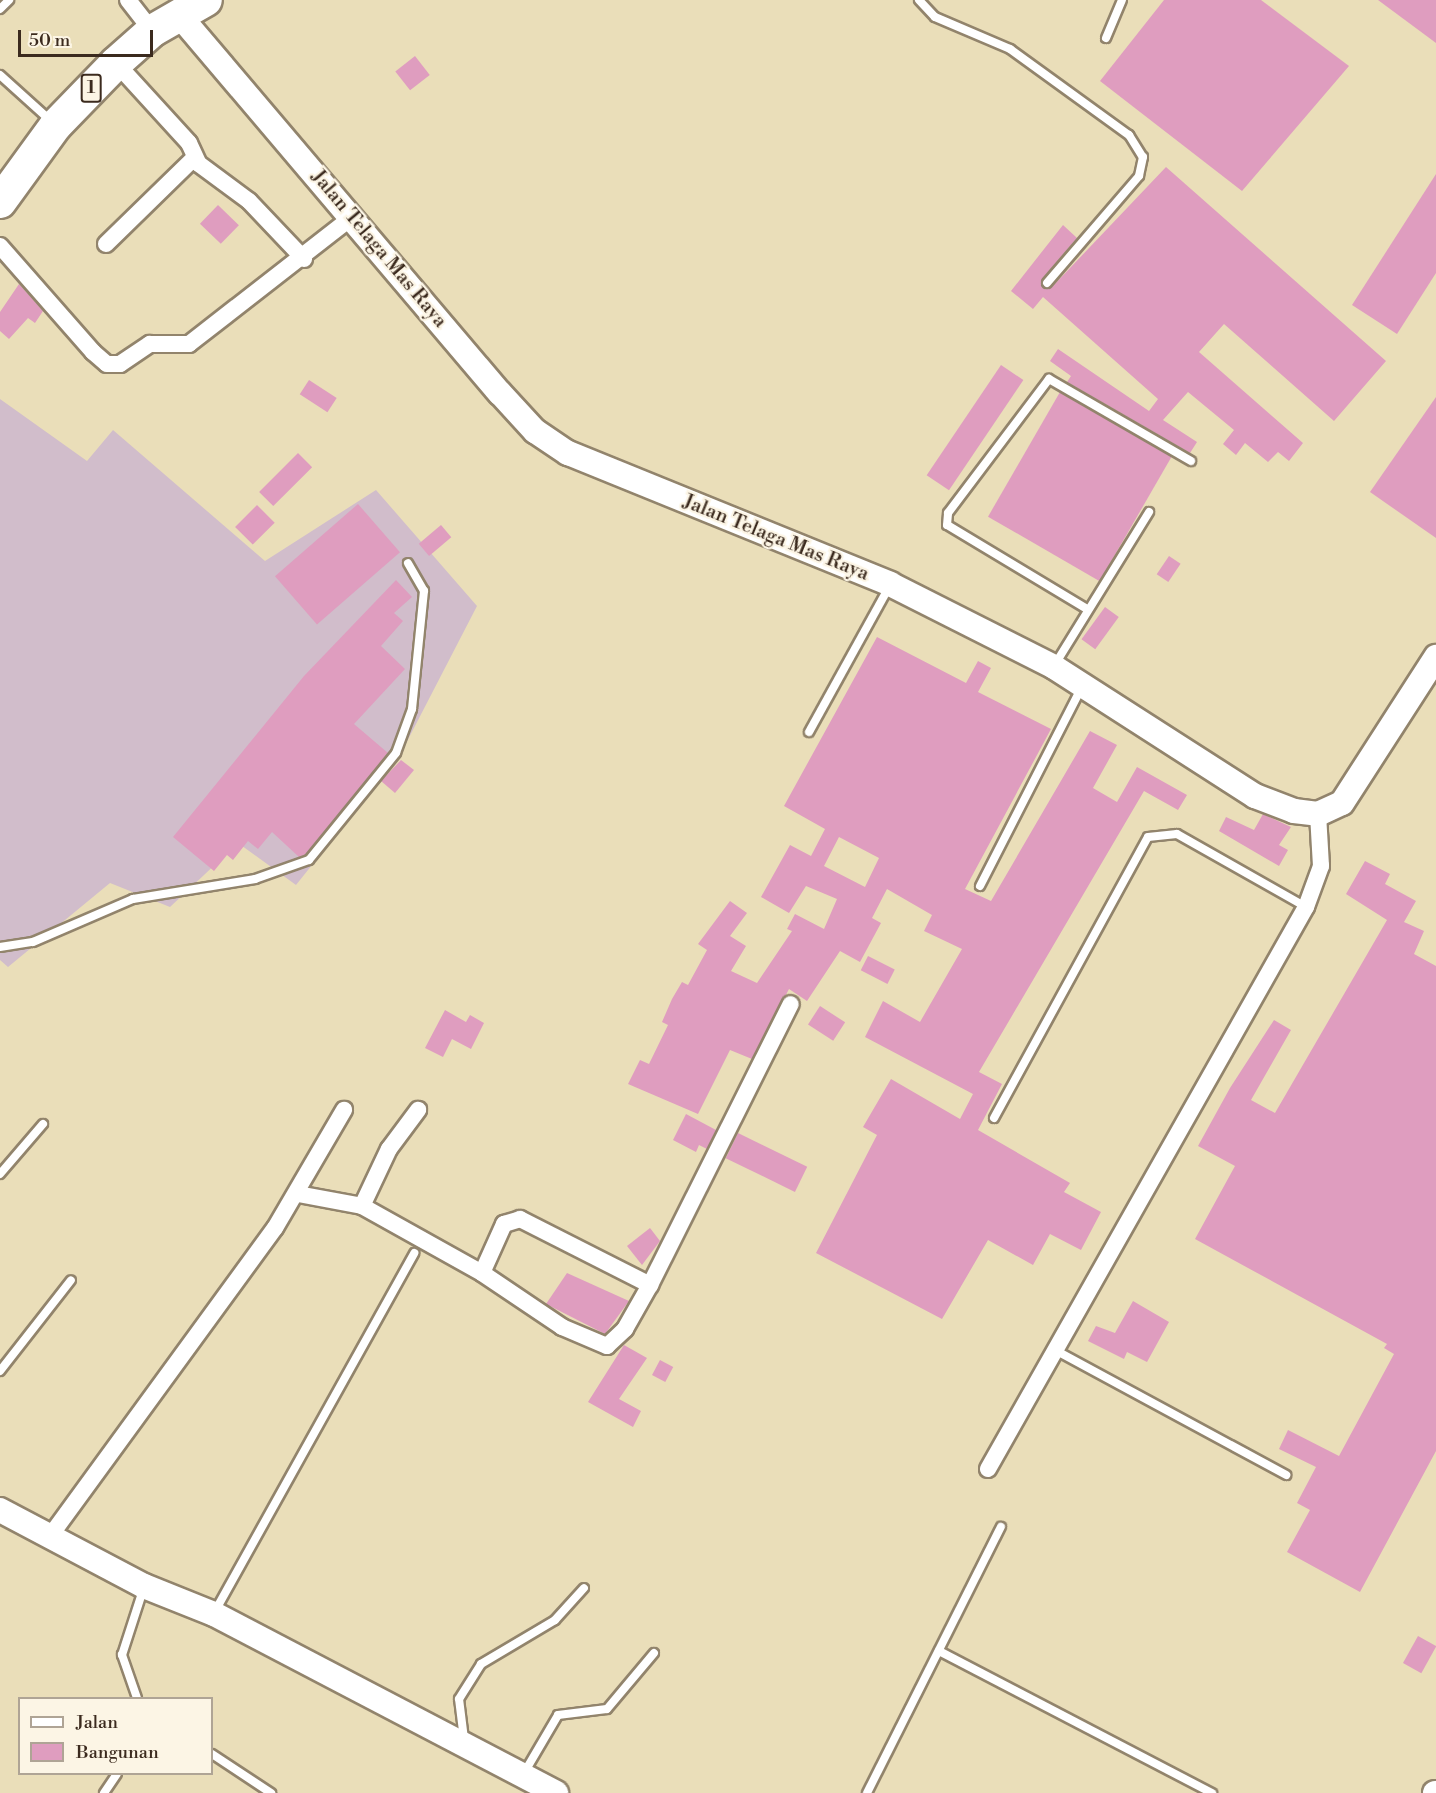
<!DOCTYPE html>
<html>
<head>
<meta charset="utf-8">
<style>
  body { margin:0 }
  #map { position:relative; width:1436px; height:1793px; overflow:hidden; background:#eadeb9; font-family:"Libre Bodoni",serif }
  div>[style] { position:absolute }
  .industrial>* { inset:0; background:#d1bdcb }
  .building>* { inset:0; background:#df9dbf; transform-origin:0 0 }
  .roads { filter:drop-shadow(2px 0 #92846c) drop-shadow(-2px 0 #92846c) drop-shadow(0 2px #92846c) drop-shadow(0 -2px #92846c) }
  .lane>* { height:8px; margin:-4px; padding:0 4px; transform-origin:4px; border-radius:4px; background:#fff }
  .street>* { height:16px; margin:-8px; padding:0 8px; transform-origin:8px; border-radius:8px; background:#fff }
  .secondary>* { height:24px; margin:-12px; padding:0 12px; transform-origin:12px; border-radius:12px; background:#fff }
  .highway>* { height:32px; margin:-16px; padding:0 16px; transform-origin:16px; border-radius:16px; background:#fff }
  span { translate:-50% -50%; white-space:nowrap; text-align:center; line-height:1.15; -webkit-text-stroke:4.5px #fcf5e5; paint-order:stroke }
  .shield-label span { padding:2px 4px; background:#fcf5e5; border:2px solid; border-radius:4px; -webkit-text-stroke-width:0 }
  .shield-label { font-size:18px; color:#3b2a1e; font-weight:700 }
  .street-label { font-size:20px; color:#3b2a1e }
  .legend { position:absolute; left:18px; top:1697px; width:195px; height:78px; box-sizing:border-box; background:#fcf5e5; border:2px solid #afa495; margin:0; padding:8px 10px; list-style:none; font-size:18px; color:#3b2a1e }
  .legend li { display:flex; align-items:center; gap:12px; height:30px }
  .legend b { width:30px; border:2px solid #afa495 }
  .scale { position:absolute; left:18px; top:30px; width:135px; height:27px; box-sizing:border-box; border:3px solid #3b2a1e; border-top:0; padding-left:8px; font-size:18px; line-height:21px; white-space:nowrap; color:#3b2a1e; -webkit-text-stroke:4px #fcf5e5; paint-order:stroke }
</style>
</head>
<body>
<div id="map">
  <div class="industrial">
    <div style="clip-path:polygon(0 399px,87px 461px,113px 430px,265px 561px,376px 490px,477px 606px,400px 755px,296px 885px,238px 843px,170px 907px,110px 883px,8px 967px,0 960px)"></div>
  </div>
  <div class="building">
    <div style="clip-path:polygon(1164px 0,1261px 0,1349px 66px,1242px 191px,1100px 81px)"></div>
    <div style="clip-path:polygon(1378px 0,1436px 0,1436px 43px)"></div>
    <div style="left:415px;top:56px;width:24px;height:25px;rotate:52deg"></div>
    <div style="clip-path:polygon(1166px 167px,1386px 361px,1334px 421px,1224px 324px,1199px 352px,1303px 443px,1289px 461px,1278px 452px,1268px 462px,1245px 443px,1236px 455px,1223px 444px,1234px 430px,1188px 392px,1163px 420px,1197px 442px,1190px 453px,1067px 382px,1071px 376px,1050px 361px,1058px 349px,1149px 411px,1158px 399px,1043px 297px,1033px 309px,1011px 291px,1063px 225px,1077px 238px,1042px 279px,1042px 287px,1051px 288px)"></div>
    <div style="clip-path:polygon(1436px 174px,1436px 273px,1397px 334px,1352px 305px)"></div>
    <div style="left:218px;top:205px;width:29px;height:26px;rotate:44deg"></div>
    <div style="clip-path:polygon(19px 284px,43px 311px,35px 323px,28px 318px,9px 339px,0 331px,0 312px)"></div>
    <div style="left:1001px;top:365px;width:27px;height:133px;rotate:34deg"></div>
    <div style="left:309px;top:380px;width:33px;height:17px;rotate:33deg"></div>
    <div style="left:1060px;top:392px;width:129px;height:144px;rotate:30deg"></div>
    <div style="clip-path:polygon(1436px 397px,1436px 538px,1370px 492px)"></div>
    <div style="left:298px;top:453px;width:20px;height:55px;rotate:45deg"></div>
    <div style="left:358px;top:504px;width:64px;height:110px;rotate:49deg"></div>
    <div style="left:257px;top:505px;width:25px;height:31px;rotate:45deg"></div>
    <div style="left:441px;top:525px;width:16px;height:29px;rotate:50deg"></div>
    <div style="left:1169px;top:556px;width:14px;height:22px;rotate:34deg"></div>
    <div style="clip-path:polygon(396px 580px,412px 597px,394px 613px,403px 621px,381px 646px,405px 669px,354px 724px,388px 753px,305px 855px,299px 857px,272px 832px,258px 849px,248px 841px,233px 860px,227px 855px,214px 871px,173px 837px,304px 676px)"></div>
    <div style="left:1105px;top:607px;width:17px;height:40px;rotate:36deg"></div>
    <div style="clip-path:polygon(evenodd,877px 637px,966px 683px,978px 661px,991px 668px,978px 692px,1051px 729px,965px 889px,991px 901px,1090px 731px,1117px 745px,1093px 788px,1117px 802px,1137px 767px,1187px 795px,1178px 810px,1144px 791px,979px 1072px,1002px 1084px,978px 1130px,1070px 1183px,1064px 1192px,1101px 1212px,1081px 1250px,1050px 1234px,1033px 1265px,988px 1240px,942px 1319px,816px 1253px,877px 1135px,863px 1127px,891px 1079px,960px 1119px,973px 1094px,865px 1037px,883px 1001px,920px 1022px,962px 949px,924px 931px,932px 915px,887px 889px,872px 918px,881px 923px,860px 962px,840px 951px,807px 1001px,789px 989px,752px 1059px,730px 1050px,698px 1114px,628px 1084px,640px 1060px,649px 1064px,668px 1025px,662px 1022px,672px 999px,682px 982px,688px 985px,707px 950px,698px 944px,730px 901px,747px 913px,730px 936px,746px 946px,731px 971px,757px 983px,792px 931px,787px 929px,795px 914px,824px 929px,837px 899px,806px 886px,789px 913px,761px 897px,790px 845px,811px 856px,825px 829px,784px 806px,877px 637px,839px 837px,879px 858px,865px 887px,824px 866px,839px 837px)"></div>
    <div style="clip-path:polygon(401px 760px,414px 770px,395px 793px,381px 781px)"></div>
    <div style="clip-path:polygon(1263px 814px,1291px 827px,1279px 845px,1288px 850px,1279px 866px,1219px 831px,1226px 817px,1254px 830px)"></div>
    <div style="clip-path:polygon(1365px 861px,1390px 874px,1385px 884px,1416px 901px,1404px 922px,1424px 931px,1414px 954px,1436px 966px,1436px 1451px,1360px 1592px,1287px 1552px,1310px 1510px,1297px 1503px,1316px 1467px,1279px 1449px,1288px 1430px,1339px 1456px,1394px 1354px,1384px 1348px,1387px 1344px,1195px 1239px,1235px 1166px,1198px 1146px,1230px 1088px,1274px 1020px,1291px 1030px,1251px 1100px,1275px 1113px,1387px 920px,1346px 894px)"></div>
    <div style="left:868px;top:956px;width:30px;height:16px;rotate:27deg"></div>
    <div style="left:820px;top:1006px;width:30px;height:22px;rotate:33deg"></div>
    <div style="clip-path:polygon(445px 1010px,466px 1022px,470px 1015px,484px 1023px,471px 1049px,452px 1039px,443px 1057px,425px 1048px)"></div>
    <div style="clip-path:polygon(686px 1114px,716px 1130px,707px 1149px,699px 1145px,696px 1152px,673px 1140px)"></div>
    <div style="left:738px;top:1133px;width:77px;height:28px;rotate:26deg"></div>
    <div style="clip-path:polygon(650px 1228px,660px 1241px,642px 1265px,627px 1246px)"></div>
    <div style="clip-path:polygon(567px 1273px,629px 1301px,605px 1334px,546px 1304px)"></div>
    <div style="clip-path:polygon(1133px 1301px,1169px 1322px,1147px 1362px,1127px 1352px,1124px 1359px,1088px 1341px,1096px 1326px,1115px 1333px)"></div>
    <div style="clip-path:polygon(624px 1345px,647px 1358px,619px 1399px,641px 1411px,633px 1427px,588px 1402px)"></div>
    <div style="left:660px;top:1360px;width:15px;height:17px;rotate:28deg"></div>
    <div style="left:1418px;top:1636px;width:21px;height:31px;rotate:29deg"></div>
  </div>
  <div class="roads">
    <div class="lane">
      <div style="left:919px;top:0;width:23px;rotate:47deg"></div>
      <div style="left:935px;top:17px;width:82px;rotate:23.1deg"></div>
      <div style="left:1010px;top:49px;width:147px;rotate:35.9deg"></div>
      <div style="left:1129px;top:135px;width:26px;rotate:58deg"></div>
      <div style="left:1143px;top:157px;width:19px;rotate:102deg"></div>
      <div style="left:1139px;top:176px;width:141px;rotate:130.7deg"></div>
      <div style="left:0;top:9px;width:13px;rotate:-45deg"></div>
      <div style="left:1106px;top:38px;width:41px;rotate:-67.2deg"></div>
      <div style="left:0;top:75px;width:69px;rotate:42deg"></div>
      <div style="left:1087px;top:609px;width:163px;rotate:-149deg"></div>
      <div style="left:947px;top:525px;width:12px;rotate:-85deg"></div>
      <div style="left:948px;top:513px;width:168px;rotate:-53deg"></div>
      <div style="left:1049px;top:379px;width:164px;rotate:30deg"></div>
      <div style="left:1054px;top:666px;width:181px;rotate:-58.3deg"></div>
      <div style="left:809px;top:732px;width:168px;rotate:-61.1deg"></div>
      <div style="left:980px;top:886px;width:224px;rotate:-62.9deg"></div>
      <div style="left:0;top:947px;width:33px;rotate:-9deg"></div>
      <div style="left:33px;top:942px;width:109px;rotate:-23.3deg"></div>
      <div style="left:133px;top:899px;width:124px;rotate:-9.3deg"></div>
      <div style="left:255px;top:879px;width:57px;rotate:-19.4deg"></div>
      <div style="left:309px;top:860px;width:138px;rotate:-50.9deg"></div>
      <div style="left:396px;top:753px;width:47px;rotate:-70deg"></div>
      <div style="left:412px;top:709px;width:119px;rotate:-84.2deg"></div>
      <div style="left:424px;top:591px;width:32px;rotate:-120deg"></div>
      <div style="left:994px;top:1118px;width:320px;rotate:-61.3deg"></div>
      <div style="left:1148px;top:837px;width:29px;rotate:-6deg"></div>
      <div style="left:1177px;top:834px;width:148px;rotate:29.5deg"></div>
      <div style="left:0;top:1174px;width:66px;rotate:-49.3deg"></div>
      <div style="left:1055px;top:1350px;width:263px;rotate:28.4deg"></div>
      <div style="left:0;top:1371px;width:115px;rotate:-52deg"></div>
      <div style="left:214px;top:1613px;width:412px;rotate:-60.9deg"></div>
      <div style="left:939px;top:1651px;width:308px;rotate:27.5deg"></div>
      <div style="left:137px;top:1698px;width:46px;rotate:-109.2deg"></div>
      <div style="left:122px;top:1655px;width:71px;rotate:-72.1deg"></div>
      <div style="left:464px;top:1739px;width:40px;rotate:-97.1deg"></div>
      <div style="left:459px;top:1699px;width:41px;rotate:-57.8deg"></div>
      <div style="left:481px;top:1664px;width:86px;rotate:-30.7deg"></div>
      <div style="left:555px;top:1620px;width:43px;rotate:-47.8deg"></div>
      <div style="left:212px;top:1754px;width:71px;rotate:33.5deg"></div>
      <div style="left:524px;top:1773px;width:67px;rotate:-59.6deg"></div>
      <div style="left:558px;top:1715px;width:49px;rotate:-7deg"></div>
      <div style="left:607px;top:1709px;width:73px;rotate:-50deg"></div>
      <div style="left:104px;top:1793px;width:23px;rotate:-56deg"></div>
      <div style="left:867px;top:1793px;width:298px;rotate:-63.3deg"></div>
    </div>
    <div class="street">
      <div style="left:128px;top:0;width:39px;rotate:52deg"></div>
      <div style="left:116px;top:63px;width:108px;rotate:47.6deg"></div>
      <div style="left:189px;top:143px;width:23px;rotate:65deg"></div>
      <div style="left:199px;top:164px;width:62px;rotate:36.5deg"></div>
      <div style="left:249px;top:201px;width:80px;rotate:46.5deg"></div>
      <div style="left:106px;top:244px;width:124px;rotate:-44.3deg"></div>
      <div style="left:0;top:246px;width:141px;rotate:48.7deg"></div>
      <div style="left:93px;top:352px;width:18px;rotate:41deg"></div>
      <div style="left:107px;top:364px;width:13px"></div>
      <div style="left:120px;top:364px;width:36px;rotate:-34deg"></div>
      <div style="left:150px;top:344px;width:39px"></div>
      <div style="left:189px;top:344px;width:207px;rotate:-37.9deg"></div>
      <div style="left:298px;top:1194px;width:65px;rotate:10.6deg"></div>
      <div style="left:362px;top:1206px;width:137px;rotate:29.2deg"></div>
      <div style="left:482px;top:1273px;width:97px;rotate:34deg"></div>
      <div style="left:562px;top:1327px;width:49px;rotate:22.9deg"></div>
      <div style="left:607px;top:1346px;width:25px;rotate:-43deg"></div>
      <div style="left:625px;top:1329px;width:51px;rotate:-60.4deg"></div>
      <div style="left:650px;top:1285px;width:314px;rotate:-63.4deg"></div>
      <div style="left:362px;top:1206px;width:63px;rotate:-64.7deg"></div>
      <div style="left:389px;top:1149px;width:49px;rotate:-53.4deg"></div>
      <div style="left:482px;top:1273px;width:54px;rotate:-65.8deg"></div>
      <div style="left:504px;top:1224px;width:17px;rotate:-17deg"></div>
      <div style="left:520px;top:1219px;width:146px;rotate:26.9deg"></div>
      <div style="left:988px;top:1469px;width:646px;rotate:-60.5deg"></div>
      <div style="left:1306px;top:907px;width:44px;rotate:-69.9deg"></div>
      <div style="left:1321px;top:866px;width:52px;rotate:-93.3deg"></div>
      <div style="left:48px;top:1539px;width:385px;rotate:-53.9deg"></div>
      <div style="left:275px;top:1228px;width:137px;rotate:-59.7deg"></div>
    </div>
    <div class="secondary">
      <div style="left:179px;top:15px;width:496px;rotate:49.7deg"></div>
      <div style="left:500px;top:393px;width:52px;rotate:47.4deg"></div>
      <div style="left:535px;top:431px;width:40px;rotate:34deg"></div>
      <div style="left:568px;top:453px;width:348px;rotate:22.1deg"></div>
      <div style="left:890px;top:584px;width:184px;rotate:26.8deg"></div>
      <div style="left:1054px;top:667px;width:239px;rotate:32.7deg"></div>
      <div style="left:1255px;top:796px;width:42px;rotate:21deg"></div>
      <div style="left:1294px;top:811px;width:24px;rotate:7deg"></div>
      <div style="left:1318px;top:814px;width:26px;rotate:-25deg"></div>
      <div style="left:1342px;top:803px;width:174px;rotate:-57.2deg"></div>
      <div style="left:0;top:1510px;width:163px;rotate:27.8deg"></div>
      <div style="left:144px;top:1586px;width:75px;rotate:21.8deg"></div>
      <div style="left:214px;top:1614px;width:386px;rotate:27.6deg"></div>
      <div style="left:1435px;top:1793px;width:1px"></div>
    </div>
    <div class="highway">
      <div style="left:0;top:202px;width:95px;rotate:-54deg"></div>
      <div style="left:56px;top:125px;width:86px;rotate:-45.9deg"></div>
      <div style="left:116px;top:63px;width:48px;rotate:-41.6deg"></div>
      <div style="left:152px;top:31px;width:62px;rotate:-29.9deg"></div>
    </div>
  </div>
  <div class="shield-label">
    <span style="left:91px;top:88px">1</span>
  </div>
  <div class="street-label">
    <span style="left:379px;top:249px;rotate:50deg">Jalan Telaga Mas Raya</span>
    <span style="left:776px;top:538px;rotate:22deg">Jalan Telaga Mas Raya</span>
  </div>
  <ul class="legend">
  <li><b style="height:8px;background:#fff"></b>Jalan</li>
  <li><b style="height:16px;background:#df9dbf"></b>Bangunan</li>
  </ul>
  <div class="scale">50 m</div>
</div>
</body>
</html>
